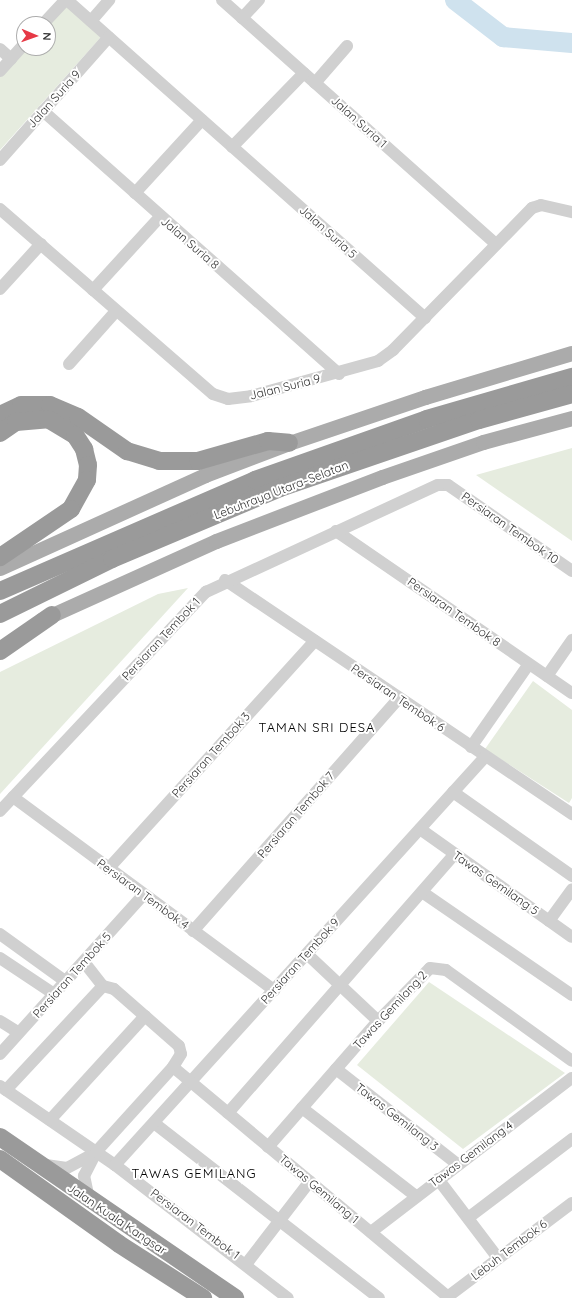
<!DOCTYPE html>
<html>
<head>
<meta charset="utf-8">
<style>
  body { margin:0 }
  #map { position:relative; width:572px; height:1298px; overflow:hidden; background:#fff; font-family:Quicksand,sans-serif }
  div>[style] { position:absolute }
  .green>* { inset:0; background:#e6ecdf }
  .river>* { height:20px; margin:-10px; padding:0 10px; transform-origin:10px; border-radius:10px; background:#cfe2ee }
  .minor>* { height:12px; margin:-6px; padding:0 6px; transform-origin:6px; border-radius:6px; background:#d0d0d0 }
  .major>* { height:15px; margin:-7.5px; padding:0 7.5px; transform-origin:7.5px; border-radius:7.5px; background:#ababab }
  .highway>* { height:18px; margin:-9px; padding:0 9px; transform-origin:9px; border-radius:9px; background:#9a9a9a }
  span { translate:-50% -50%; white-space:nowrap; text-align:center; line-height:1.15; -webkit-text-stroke:4px #fff; paint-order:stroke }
  .street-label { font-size:12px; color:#333 }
  .neighbourhood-label { font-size:13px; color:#000; letter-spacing:1px }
  .north { position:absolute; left:16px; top:16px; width:40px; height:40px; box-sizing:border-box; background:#fff; border:1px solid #adadad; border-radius:50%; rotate:92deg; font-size:11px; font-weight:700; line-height:16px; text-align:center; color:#333 }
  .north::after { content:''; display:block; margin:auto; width:14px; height:18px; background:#e63946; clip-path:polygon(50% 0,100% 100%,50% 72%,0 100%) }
</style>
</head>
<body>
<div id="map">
  <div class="green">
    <div style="clip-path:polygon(65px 4px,101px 37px,0 150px,0 75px,24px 48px,48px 48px,48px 24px)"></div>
    <div style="clip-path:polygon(572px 448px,572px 541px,476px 475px)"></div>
    <div style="clip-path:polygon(188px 588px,0 794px,0 672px,158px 594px)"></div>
    <div style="clip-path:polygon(533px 681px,572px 710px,572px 798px,569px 803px,485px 749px)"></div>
    <div style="clip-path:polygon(429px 982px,565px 1073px,463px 1149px,357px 1065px)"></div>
  </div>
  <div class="river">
    <div style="left:455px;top:0;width:61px;rotate:37.6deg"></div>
    <div style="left:503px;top:37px;width:69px;rotate:5deg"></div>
  </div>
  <div class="minor">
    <div style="left:67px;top:0;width:479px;rotate:41.6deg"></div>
    <div style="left:222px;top:0;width:367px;rotate:41.7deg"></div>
    <div style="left:242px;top:18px;width:25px;rotate:-47deg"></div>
    <div style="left:91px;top:21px;width:28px;rotate:-49deg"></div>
    <div style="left:43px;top:24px;width:33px;rotate:-47deg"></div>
    <div style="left:0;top:49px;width:15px;rotate:42deg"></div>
    <div style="left:0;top:71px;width:36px;rotate:-48deg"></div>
    <div style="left:315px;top:83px;width:49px;rotate:-49.1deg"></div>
    <div style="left:43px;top:111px;width:396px;rotate:41.6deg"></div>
    <div style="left:232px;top:147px;width:103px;rotate:-45.8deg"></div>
    <div style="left:0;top:160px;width:164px;rotate:-48.5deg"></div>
    <div style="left:135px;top:193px;width:99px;rotate:-47.5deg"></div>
    <div style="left:0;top:209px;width:282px;rotate:41deg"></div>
    <div style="left:213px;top:394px;width:16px;rotate:18deg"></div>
    <div style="left:228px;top:399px;width:23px;rotate:-7deg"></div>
    <div style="left:251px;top:396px;width:132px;rotate:-15.4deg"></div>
    <div style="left:378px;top:361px;width:19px;rotate:-36deg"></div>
    <div style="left:393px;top:350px;width:199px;rotate:-45.6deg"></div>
    <div style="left:532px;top:208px;width:9px;rotate:-18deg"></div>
    <div style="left:541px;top:205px;width:32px;rotate:13deg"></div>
    <div style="left:0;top:289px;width:61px;rotate:-47.7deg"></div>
    <div style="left:93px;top:290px;width:99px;rotate:-47.5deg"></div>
    <div style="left:69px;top:364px;width:71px;rotate:-48.4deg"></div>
    <div style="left:336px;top:531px;width:286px;rotate:34.5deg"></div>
    <div style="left:225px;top:580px;width:419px;rotate:34deg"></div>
    <div style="left:547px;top:676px;width:44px;rotate:-55.2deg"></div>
    <div style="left:471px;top:747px;width:101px;rotate:-55.1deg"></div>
    <div style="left:453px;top:792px;width:146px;rotate:35.2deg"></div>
    <div style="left:13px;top:797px;width:325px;rotate:36.5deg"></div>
    <div style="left:0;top:811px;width:301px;rotate:-46.8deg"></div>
    <div style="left:206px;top:592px;width:255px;rotate:-24.8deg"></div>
    <div style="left:438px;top:485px;width:10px"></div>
    <div style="left:448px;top:485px;width:151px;rotate:34.7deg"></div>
    <div style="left:420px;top:829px;width:186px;rotate:35.4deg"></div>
    <div style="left:108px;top:869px;width:308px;rotate:-47.8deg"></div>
    <div style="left:422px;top:892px;width:182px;rotate:34.5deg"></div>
    <div style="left:549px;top:921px;width:39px;rotate:-54deg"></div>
    <div style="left:193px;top:931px;width:310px;rotate:-48.5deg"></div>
    <div style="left:0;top:934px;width:80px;rotate:35.9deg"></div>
    <div style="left:307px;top:954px;width:98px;rotate:43.3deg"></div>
    <div style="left:0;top:958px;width:65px;rotate:33.7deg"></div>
    <div style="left:84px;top:962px;width:31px;rotate:52deg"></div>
    <div style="left:0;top:1021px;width:22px;rotate:32deg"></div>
    <div style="left:0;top:1054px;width:214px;rotate:-48deg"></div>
    <div style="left:336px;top:1069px;width:154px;rotate:38.1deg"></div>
    <div style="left:0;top:1086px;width:140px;rotate:34.5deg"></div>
    <div style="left:115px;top:1165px;width:218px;rotate:37.6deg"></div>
    <div style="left:6px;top:1090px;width:142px;rotate:-47deg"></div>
    <div style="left:103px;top:986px;width:11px;rotate:15deg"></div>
    <div style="left:114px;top:989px;width:86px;rotate:41.2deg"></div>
    <div style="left:179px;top:1046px;width:8px;rotate:76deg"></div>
    <div style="left:181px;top:1054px;width:15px;rotate:122deg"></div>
    <div style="left:302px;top:1108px;width:145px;rotate:37.7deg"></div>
    <div style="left:228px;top:1113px;width:344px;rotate:-48.8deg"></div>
    <div style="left:50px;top:1120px;width:141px;rotate:-47.6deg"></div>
    <div style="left:154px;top:1123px;width:285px;rotate:37.9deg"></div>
    <div style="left:268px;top:1147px;width:167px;rotate:-48.9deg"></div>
    <div style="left:378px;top:1021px;width:74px;rotate:-45.5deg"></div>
    <div style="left:430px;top:968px;width:16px;rotate:7deg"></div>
    <div style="left:446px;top:970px;width:155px;rotate:35.8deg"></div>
    <div style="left:46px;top:1165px;width:21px;rotate:8deg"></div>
    <div style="left:67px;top:1168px;width:30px;rotate:-28deg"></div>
    <div style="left:115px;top:1165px;width:551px;rotate:-47.8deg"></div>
    <div style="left:438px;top:1179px;width:99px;rotate:52.8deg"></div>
    <div style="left:89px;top:1199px;width:24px;rotate:-102deg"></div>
    <div style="left:84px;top:1176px;width:27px;rotate:-63deg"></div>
    <div style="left:96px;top:1152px;width:115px;rotate:-47.8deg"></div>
    <div style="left:173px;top:1067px;width:360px;rotate:39.9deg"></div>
    <div style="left:468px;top:1218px;width:131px;rotate:-37.2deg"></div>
    <div style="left:371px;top:1232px;width:253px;rotate:-37.5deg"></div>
    <div style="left:247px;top:1263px;width:103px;rotate:-52.5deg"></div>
    <div style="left:446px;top:1298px;width:158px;rotate:-37deg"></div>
  </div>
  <div class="major">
    <div style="left:0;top:568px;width:225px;rotate:-24.4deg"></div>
    <div style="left:205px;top:475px;width:90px;rotate:-20.9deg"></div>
    <div style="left:289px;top:443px;width:144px;rotate:-18.7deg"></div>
    <div style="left:425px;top:397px;width:153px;rotate:-16.7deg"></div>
    <div style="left:41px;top:620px;width:192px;rotate:-24.3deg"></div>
    <div style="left:216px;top:541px;width:178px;rotate:-21.1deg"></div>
    <div style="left:382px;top:477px;width:107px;rotate:-19.1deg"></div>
    <div style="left:483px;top:442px;width:92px;rotate:-15.1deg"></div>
  </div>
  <div class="highway">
    <div style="left:0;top:415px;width:23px;rotate:-25deg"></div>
    <div style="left:21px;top:405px;width:29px"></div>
    <div style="left:50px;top:405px;width:30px;rotate:23deg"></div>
    <div style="left:78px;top:417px;width:60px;rotate:34.8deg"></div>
    <div style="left:127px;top:451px;width:34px;rotate:17deg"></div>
    <div style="left:159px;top:461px;width:39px"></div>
    <div style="left:198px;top:461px;width:73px;rotate:-15.9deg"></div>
    <div style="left:268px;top:441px;width:21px;rotate:5deg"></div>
    <div style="left:0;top:433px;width:19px;rotate:-35deg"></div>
    <div style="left:16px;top:422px;width:32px;rotate:-5deg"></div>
    <div style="left:48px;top:419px;width:31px;rotate:31deg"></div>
    <div style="left:75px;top:435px;width:17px;rotate:57deg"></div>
    <div style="left:84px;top:449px;width:16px;rotate:76deg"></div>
    <div style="left:88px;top:465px;width:15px;rotate:94deg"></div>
    <div style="left:87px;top:480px;width:33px;rotate:119deg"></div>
    <div style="left:71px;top:509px;width:86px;rotate:145.9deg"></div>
    <div style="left:0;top:591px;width:278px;rotate:-23.5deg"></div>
    <div style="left:255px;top:480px;width:182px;rotate:-19.5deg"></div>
    <div style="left:427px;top:419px;width:151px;rotate:-16.2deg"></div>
    <div style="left:0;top:614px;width:125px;rotate:-26.2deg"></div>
    <div style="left:112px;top:559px;width:182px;rotate:-22.9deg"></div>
    <div style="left:280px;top:488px;width:210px;rotate:-18.9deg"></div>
    <div style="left:479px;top:420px;width:97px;rotate:-15.6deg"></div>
    <div style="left:0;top:651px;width:63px;rotate:-34.7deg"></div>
    <div style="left:0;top:1137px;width:285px;rotate:34.4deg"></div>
    <div style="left:0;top:1159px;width:146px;rotate:35.5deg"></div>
    <div style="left:119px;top:1244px;width:100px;rotate:32.7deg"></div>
  </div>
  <div class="street-label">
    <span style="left:54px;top:99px;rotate:-48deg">Jalan Suria 9</span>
    <span style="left:359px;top:122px;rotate:42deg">Jalan Suria 1</span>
    <span style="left:328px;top:232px;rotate:42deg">Jalan Suria 5</span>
    <span style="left:190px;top:243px;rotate:41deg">Jalan Suria 8</span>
    <span style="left:285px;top:387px;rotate:-14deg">Jalan Suria 9</span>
    <span style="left:281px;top:490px;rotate:-21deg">Lebuhraya Utara–Selatan</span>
    <span style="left:510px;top:528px;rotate:35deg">Persiaran Tembok 10</span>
    <span style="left:454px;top:612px;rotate:35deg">Persiaran Tembok 8</span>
    <span style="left:161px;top:639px;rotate:-47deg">Persiaran Tembok 1</span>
    <span style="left:398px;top:698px;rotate:34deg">Persiaran Tembok 6</span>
    <span style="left:211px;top:755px;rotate:-48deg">Persiaran Tembok 3</span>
    <span style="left:296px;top:815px;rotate:-49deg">Persiaran Tembok 7</span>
    <span style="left:496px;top:883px;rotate:35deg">Tawas Gemilang 5</span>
    <span style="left:143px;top:894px;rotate:36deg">Persiaran Tembok 4</span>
    <span style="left:300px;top:961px;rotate:-48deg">Persiaran Tembok 9</span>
    <span style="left:72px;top:975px;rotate:-48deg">Persiaran Tembok 5</span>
    <span style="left:390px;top:1010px;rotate:-47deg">Tawas Gemilang 2</span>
    <span style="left:397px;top:1117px;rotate:38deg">Tawas Gemilang 3</span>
    <span style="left:471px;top:1154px;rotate:-37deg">Tawas Gemilang 4</span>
    <span style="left:319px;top:1189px;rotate:40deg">Tawas Gemilang 1</span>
    <span style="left:117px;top:1219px;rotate:34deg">Jalan Kuala Kangsar</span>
    <span style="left:195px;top:1224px;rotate:37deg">Persiaran Tembok 1</span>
    <span style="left:509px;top:1250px;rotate:-37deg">Lebuh Tembok 6</span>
  </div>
  <div class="neighbourhood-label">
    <span style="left:317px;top:727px">TAMAN SRI DESA</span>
    <span style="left:194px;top:1173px">TAWAS GEMILANG</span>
  </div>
  <div class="north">N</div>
</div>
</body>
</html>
